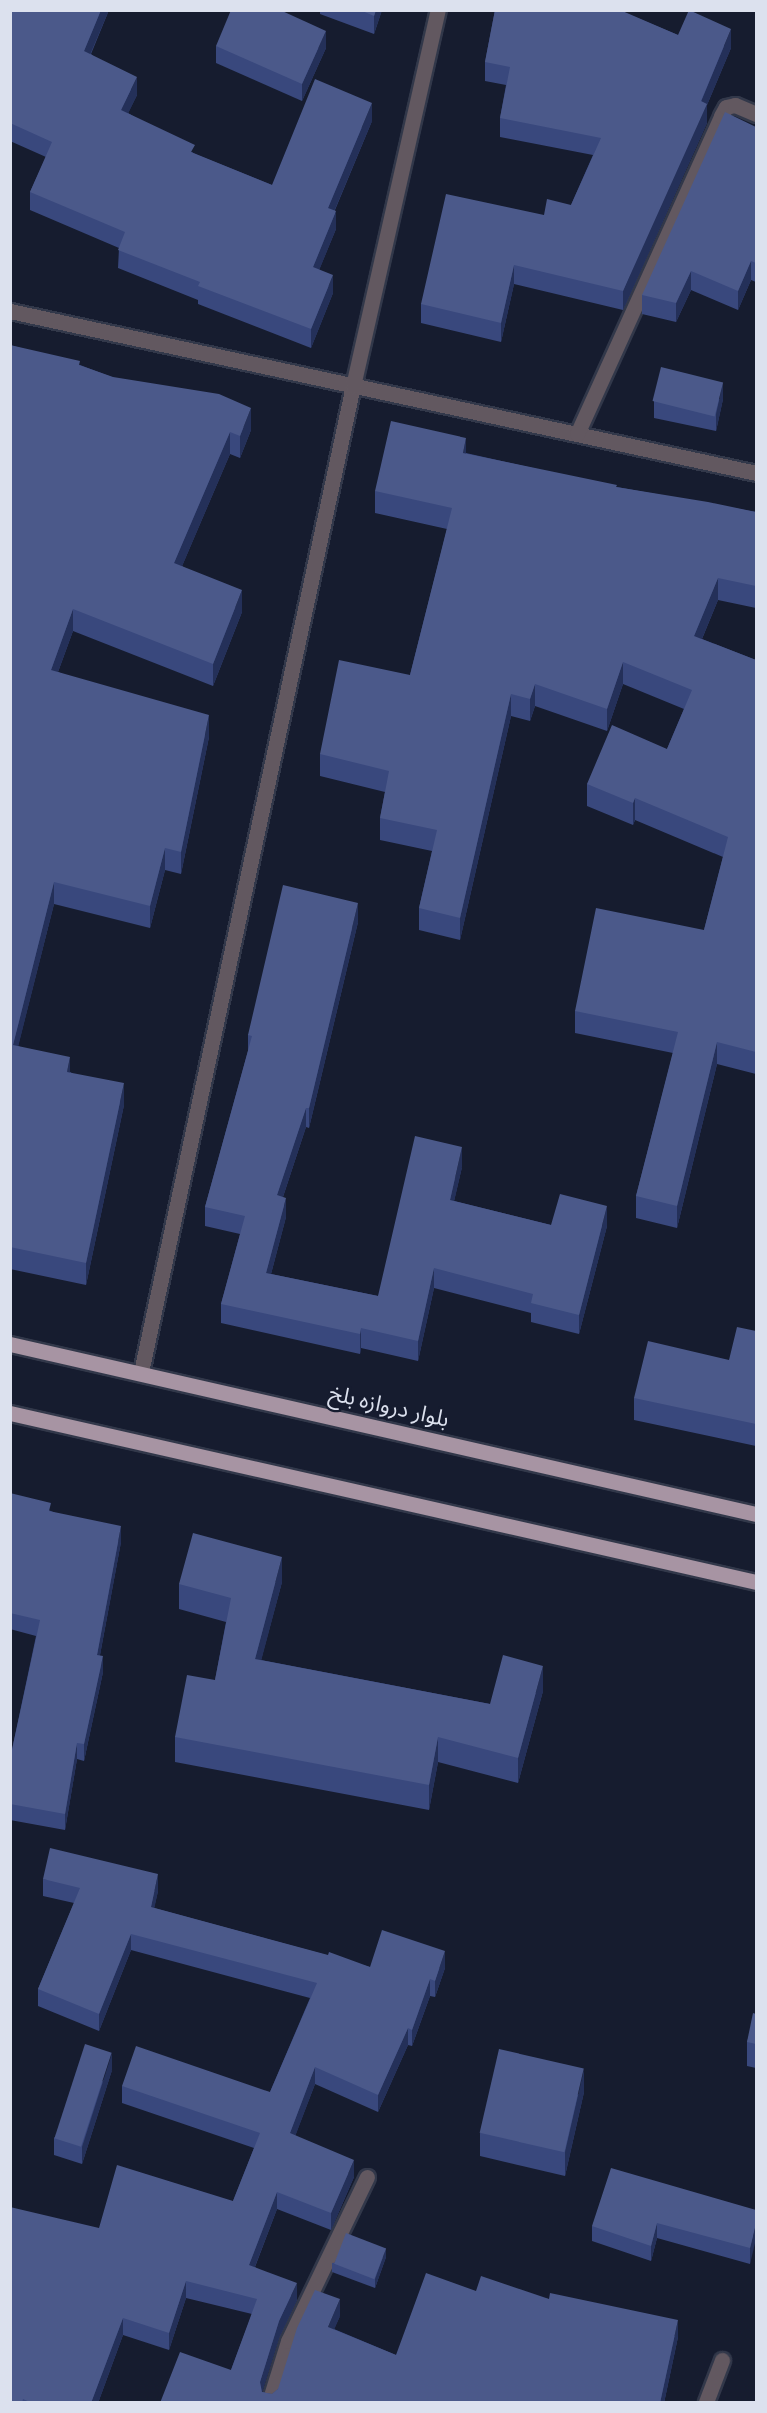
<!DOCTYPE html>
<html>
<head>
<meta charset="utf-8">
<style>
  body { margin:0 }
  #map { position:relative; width:767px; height:2413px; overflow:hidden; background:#161c2f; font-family:"Titillium Web","Noto Sans Arabic",sans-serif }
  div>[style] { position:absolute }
  .roads { filter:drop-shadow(2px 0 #32384a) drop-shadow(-2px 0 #32384a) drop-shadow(0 2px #32384a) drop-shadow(0 -2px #32384a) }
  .minor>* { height:15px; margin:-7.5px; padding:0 7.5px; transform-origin:7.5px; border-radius:7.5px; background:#625860 }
  .major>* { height:15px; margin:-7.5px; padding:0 7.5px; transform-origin:7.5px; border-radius:7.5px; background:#a794a3 }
  .wall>* { inset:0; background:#39487d }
  .shaded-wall>* { inset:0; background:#243059 }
  .building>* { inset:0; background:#4b598a; transform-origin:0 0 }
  span { translate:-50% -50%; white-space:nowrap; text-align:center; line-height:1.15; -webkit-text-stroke:4.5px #161c2f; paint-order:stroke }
  .street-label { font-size:22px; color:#dce1ee }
  .frame { position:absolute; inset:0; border:12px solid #dce1ee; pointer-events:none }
</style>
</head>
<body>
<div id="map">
  <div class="roads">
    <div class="minor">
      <div style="left:10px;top:311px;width:763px;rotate:12.25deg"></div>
      <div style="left:577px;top:434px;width:349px;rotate:-65.6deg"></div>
      <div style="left:721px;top:116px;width:10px;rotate:-61deg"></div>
      <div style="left:726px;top:107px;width:9px;rotate:-13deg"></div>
      <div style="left:735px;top:105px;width:23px;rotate:23deg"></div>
      <div style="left:141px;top:1372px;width:1009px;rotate:-77.87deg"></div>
      <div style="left:353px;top:386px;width:385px;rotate:-77.3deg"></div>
      <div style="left:269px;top:2402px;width:64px;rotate:-72.7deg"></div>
      <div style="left:288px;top:2341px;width:182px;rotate:-64.3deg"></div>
      <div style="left:706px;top:2402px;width:45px;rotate:-69.1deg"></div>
    </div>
    <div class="major">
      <div style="left:10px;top:1344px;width:765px;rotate:12.84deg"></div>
      <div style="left:10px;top:1413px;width:765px;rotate:12.76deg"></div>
    </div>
  </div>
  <div class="wall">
    <div style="clip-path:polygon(10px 10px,109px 10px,91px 54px,137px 95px,128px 113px,195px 154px,272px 185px,372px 121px,335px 210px,336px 229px,319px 270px,333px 293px,311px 348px,198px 304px,198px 300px,118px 268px,119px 248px,30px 210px,30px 192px,46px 157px,10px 141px)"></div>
    <div style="clip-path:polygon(320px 10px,382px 10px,374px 34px,320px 14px)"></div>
    <div style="clip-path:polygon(495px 10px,624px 10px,623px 12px,678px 35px,731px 48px,707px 105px,707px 123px,623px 310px,514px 284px,501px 342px,421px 323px,421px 304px,544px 215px,571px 205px,593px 155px,500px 137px,500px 118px,506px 85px,485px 81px,485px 62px)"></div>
    <div style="clip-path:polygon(216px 46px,326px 48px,302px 101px,216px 63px)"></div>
    <div style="clip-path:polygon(756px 127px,756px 282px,751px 280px,738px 310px,691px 290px,676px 322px,642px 314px,642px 295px)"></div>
    <div style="clip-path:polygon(10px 345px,80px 365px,251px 430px,240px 458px,230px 454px,182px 566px,242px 612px,213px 686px,73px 631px,58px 672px,209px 737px,181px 874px,165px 870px,150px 928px,54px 904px,18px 1046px,70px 1072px,124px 1105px,86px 1285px,10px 1269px)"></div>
    <div style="clip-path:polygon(723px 399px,716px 431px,654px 418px,654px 401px)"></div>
    <div style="clip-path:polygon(466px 453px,617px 487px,756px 512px,756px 608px,718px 600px,702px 639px,756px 660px,756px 1074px,717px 1064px,677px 1228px,636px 1218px,636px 1196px,673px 1053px,575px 1033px,575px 1011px,704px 930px,723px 857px,635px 820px,633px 825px,587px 806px,587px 784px,667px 749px,684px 709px,623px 684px,607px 731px,535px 706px,530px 721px,511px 716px,460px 940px,419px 930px,419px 908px,432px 851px,380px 840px,380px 818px,385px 792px,320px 776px,320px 754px,410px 675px,447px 529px,375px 513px,375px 491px)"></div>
    <div style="clip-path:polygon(358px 922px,309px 1128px,306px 1127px,283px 1197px,286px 1217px,271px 1274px,378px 1296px,462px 1167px,454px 1201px,551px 1225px,607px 1226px,579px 1334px,531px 1322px,531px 1313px,434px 1288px,418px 1361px,361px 1348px,360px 1354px,221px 1323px,221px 1304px,240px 1234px,205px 1226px,205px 1207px,248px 1051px,248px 1035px)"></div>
    <div style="clip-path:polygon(756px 1331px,756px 1446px,634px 1420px,634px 1398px,729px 1360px)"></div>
    <div style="clip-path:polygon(10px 1493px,121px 1542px,100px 1655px,103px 1672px,84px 1761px,77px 1759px,65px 1830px,10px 1820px,10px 1759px,36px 1636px,10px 1629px)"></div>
    <div style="clip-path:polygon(282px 1582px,261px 1660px,490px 1704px,543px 1691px,518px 1783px,438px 1762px,429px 1810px,175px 1762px,175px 1737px,215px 1680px,226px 1622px,179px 1609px,179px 1584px)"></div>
    <div style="clip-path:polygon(43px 1879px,158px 1891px,154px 1908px,370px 1967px,445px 1968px,435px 1997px,430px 1996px,412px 2046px,408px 2045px,378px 2112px,315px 2084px,295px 2136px,354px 2177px,331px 2230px,277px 2209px,255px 2267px,297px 2300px,279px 2338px,262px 2392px,272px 2394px,278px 2389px,340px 2316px,334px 2329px,396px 2355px,476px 2291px,549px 2299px,678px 2337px,664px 2403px,160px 2403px,231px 2370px,252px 2314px,186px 2298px,169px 2350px,123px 2335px,98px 2403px,10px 2403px,99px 2228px,233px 2201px,254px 2148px,122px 2103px,122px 2086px,270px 2092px,310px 1998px,131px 1950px,99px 2031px,38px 2006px,38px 1989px,74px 1903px,43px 1896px)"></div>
    <div style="clip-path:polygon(756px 2014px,756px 2068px,747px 2066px,747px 2042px)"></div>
    <div style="clip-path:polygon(112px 2070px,82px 2164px,54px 2155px,54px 2138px)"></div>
    <div style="clip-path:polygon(584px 2092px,565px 2176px,480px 2156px,480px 2133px)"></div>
    <div style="clip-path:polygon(756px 2210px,750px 2264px,657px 2238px,651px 2261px,592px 2241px,592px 2226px)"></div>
    <div style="clip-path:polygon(386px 2257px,375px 2288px,332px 2272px,332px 2263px)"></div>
  </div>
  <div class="shaded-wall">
    <div style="clip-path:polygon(101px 10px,109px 10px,84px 69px,84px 51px)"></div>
    <div style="clip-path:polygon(376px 10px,382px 10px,374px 34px,374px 16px)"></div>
    <div style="clip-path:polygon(731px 29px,731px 48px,707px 105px,707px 123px,623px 310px,623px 291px)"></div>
    <div style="clip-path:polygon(326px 31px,326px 48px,302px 101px,302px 84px)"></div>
    <div style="clip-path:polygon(137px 77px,137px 95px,121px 128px,121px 110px)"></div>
    <div style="clip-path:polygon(372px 103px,372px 121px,328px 226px,328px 208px)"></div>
    <div style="clip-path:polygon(336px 211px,336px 229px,313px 285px,313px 267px)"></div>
    <div style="clip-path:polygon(751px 261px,751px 280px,738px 310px,738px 291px)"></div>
    <div style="clip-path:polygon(514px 265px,514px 284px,501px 342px,501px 323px)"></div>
    <div style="clip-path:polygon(691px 271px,691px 290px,676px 322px,676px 303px)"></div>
    <div style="clip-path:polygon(333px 275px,333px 293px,311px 348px,311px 329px)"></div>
    <div style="clip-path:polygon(723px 382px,723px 399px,716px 431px,716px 414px)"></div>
    <div style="clip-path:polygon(251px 408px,251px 430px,240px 458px,240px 436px)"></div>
    <div style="clip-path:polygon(230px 432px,230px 454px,174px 585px,174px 563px)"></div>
    <div style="clip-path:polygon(466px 438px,466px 460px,463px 453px)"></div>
    <div style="clip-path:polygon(718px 578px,718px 600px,694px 658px,694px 636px)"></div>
    <div style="clip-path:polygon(242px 590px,242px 612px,213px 686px,213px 664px)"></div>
    <div style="clip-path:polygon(73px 609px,73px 631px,51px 691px,51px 670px)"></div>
    <div style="clip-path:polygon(623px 662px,623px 684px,607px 731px,607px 709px)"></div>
    <div style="clip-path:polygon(535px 684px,535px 706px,530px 721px,530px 699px)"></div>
    <div style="clip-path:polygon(511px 694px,511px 716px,460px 940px,460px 918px)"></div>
    <div style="clip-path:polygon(209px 715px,209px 737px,181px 874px,181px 852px)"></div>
    <div style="clip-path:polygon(635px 798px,635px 820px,633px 825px,633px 803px)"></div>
    <div style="clip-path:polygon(165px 848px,165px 870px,150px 928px,150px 906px)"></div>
    <div style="clip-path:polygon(54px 882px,54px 904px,13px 1067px,13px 1045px)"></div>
    <div style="clip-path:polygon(358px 903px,358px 922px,309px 1128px,309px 1108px)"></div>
    <div style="clip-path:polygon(717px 1042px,717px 1064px,677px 1228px,677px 1206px)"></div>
    <div style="clip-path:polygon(70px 1057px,70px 1078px,67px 1072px)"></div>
    <div style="clip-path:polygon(124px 1083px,124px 1105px,86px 1285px,86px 1263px)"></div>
    <div style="clip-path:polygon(306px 1108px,306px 1127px,277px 1215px,277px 1195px)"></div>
    <div style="clip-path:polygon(462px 1147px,462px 1167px,450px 1219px,450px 1200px)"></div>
    <div style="clip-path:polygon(286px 1198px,286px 1217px,266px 1293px,266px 1273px)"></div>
    <div style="clip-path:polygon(607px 1206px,607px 1226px,579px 1334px,579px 1315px)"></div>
    <div style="clip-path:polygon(434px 1268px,434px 1288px,418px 1361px,418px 1341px)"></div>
    <div style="clip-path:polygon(361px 1328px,361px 1348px,360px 1354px,360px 1334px)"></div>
    <div style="clip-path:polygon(121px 1526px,121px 1542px,97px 1671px,97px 1655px)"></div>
    <div style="clip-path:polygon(282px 1557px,282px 1582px,255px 1684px,255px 1659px)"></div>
    <div style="clip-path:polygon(103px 1656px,103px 1672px,84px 1761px,84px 1744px)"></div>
    <div style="clip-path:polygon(543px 1666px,543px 1691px,518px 1783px,518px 1758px)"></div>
    <div style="clip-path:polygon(438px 1737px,438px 1762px,429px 1810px,429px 1785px)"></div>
    <div style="clip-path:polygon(77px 1743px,77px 1759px,65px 1830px,65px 1814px)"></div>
    <div style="clip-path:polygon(158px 1874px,158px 1891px,151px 1924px,151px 1907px)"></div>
    <div style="clip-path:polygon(131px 1934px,131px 1950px,99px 2031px,99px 2014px)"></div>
    <div style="clip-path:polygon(445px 1951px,445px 1968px,435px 1997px,435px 1981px)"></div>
    <div style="clip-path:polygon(430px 1979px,430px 1996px,412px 2046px,412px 2030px)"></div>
    <div style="clip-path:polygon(408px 2028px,408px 2045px,378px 2112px,378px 2095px)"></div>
    <div style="clip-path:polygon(112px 2053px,112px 2070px,82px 2164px,82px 2147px)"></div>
    <div style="clip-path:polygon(315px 2067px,315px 2084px,290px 2150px,290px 2133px)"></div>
    <div style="clip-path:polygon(584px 2069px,584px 2092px,565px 2176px,565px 2152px)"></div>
    <div style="clip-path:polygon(354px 2160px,354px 2177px,331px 2230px,331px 2213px)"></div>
    <div style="clip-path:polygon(277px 2192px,277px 2209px,249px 2282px,249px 2265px)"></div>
    <div style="clip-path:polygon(657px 2223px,657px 2238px,651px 2261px,651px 2246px)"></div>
    <div style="clip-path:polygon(756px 2224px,756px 2239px,750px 2264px,750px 2248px)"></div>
    <div style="clip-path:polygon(386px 2248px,386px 2257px,375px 2288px,375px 2279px)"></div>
    <div style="clip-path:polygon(186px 2281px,186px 2298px,169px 2350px,169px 2333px)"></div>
    <div style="clip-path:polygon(297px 2283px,297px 2300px,279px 2338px,260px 2399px,260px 2382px,279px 2321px)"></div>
    <div style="clip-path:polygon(340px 2299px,340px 2316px,328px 2344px,328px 2327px)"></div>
    <div style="clip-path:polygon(123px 2318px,123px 2335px,98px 2403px,91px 2403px)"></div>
    <div style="clip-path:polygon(678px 2320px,678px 2337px,664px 2403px,660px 2403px)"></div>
  </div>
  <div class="building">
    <div style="clip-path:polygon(10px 10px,101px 10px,84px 51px,137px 77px,121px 110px,195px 145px,191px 152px,272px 185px,315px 79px,372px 103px,328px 208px,336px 211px,313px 267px,333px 275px,311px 329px,198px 286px,200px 282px,118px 250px,125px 232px,30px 192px,52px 142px,10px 123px)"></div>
    <div style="clip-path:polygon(231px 10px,280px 10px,326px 31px,302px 84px,216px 46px)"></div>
    <div style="clip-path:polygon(360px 10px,376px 10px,374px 16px)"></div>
    <div style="clip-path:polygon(495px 10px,620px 10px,678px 35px,689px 10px,731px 29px,701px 101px,707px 104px,623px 291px,514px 265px,501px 323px,421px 304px,446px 194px,544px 215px,547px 199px,571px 205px,601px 138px,500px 118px,510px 67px,485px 62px)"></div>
    <div style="clip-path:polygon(725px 112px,756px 127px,756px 263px,751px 261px,738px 291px,691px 271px,676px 303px,642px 295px)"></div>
    <div style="clip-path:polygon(10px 345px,80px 361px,79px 365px,113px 377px,219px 394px,251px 408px,240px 436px,230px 432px,174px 563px,242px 590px,213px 664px,73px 609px,51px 670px,209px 715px,181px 852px,165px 848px,150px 906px,54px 882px,13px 1045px,70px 1057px,67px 1072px,124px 1083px,86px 1263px,10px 1247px)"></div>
    <div style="left:661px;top:367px;width:64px;height:35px;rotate:14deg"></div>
    <div style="clip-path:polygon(391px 421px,466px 438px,463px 453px,617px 485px,616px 487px,708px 502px,756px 512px,756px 586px,718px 578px,694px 636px,756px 660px,756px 1052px,717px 1042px,677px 1206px,636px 1196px,678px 1032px,575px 1011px,596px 908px,704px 930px,728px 837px,635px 798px,633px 803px,587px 784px,612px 725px,667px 749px,692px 690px,623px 662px,607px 709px,535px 684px,530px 699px,511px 694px,460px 918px,419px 908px,437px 830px,380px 818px,389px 771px,320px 754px,339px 660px,410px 675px,452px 508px,375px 491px)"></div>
    <div style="clip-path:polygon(283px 885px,358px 903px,309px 1108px,306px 1108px,277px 1195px,286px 1198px,266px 1273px,378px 1296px,415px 1136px,462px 1147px,450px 1200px,551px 1225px,560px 1194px,607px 1206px,579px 1315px,531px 1303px,533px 1294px,434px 1268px,418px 1341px,361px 1328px,360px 1334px,221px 1304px,245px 1216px,205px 1207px,252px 1036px,248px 1035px)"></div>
    <div style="clip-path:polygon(737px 1327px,756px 1331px,756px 1424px,634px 1398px,648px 1341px,729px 1360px)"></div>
    <div style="clip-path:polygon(10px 1493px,51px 1503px,49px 1511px,121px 1526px,97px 1655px,103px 1656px,84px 1744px,77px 1743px,65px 1814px,10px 1804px,10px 1759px,40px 1620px,10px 1613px)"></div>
    <div style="clip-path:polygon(193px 1533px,282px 1557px,255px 1659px,490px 1704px,503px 1655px,543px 1666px,518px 1758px,438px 1737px,429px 1785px,175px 1737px,187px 1675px,215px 1680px,231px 1598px,179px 1584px)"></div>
    <div style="clip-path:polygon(50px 1848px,158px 1874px,151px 1907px,328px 1955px,329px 1952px,370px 1967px,382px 1930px,445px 1951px,435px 1981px,430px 1979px,412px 2030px,408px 2028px,378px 2095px,315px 2067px,290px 2133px,354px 2160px,331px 2213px,277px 2192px,249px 2265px,297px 2283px,279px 2321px,260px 2382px,262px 2392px,272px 2394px,278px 2389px,297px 2328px,315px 2290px,340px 2299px,328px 2327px,396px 2355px,426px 2273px,476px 2291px,481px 2276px,549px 2299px,550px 2293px,678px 2320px,660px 2403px,160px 2403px,180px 2352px,231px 2370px,257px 2299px,186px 2281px,169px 2333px,123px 2318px,91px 2403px,32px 2403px,23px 2399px,22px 2403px,10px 2403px,10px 2207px,99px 2228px,117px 2165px,233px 2201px,260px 2133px,122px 2086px,136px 2046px,270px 2092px,317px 1983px,131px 1934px,99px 2014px,38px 1989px,80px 1888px,43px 1879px)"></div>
    <div style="clip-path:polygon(753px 2013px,756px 2014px,756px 2044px,747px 2042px)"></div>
    <div style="left:85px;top:2044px;width:28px;height:99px;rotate:18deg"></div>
    <div style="left:499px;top:2049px;width:87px;height:86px;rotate:13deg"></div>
    <div style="clip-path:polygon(611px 2168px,756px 2210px,756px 2224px,750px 2248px,657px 2223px,651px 2246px,592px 2226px)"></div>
    <div style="left:346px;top:2233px;width:43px;height:33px;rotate:21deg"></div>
  </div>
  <div class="street-label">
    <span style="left:389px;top:1406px;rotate:13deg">بلوار دروازه بلخ</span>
  </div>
  <div class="frame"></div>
</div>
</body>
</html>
